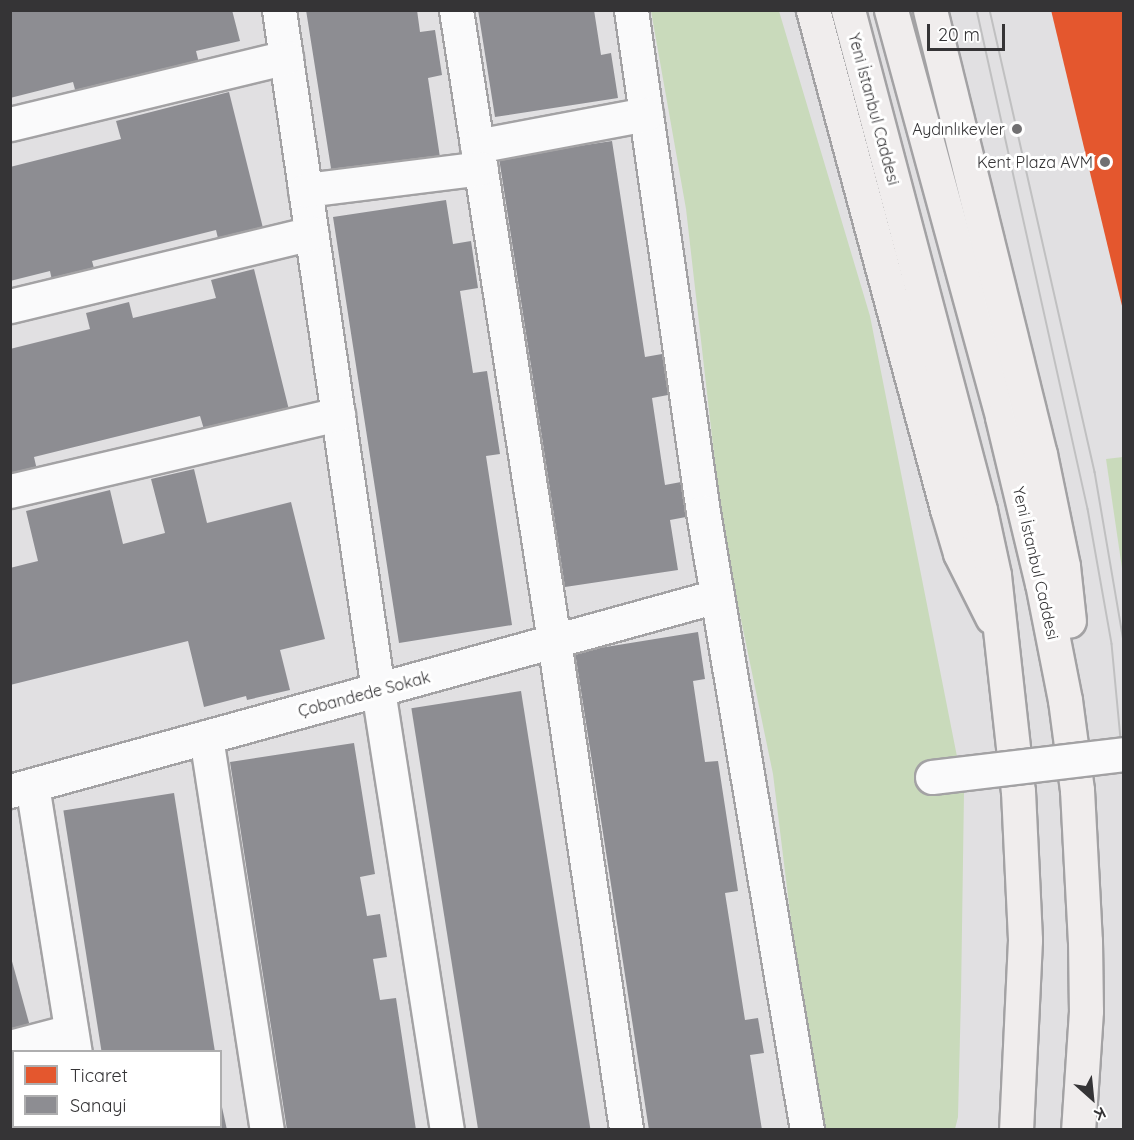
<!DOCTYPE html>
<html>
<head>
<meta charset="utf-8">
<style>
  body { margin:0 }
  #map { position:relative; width:1134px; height:1140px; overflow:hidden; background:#e1e0e2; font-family:Quicksand,sans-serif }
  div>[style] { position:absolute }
  .green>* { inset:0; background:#c9dabb }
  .shops>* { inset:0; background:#e4572e }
  .industry>* { inset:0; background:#8d8d92; transform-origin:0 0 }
  .roads { filter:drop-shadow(2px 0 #a3a2a4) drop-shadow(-2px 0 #a3a2a4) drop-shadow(0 2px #a3a2a4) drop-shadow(0 -2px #a3a2a4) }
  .minor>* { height:33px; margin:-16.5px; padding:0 16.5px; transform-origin:16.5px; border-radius:16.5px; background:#fafafb }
  .highway>* { height:33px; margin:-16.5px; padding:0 16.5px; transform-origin:16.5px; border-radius:16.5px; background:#f0eded }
  .tram>* { height:1.5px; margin:-0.75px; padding:0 0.75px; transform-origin:0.75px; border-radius:0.75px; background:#c0c0c1 }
  .bridges { filter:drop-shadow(2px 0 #a3a2a4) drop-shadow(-2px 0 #a3a2a4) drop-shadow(0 2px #a3a2a4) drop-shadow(0 -2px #a3a2a4) }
  .minor-bridge>* { height:33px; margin:-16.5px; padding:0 16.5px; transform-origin:16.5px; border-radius:16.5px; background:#fafafb }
  .dots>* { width:16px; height:16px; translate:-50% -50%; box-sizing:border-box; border:3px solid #fff; border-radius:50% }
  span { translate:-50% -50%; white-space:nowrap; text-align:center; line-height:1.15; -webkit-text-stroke:6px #fff; paint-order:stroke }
  .street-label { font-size:16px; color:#353436 }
  .poi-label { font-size:16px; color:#353436 }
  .right { translate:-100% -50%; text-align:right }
  .frame { position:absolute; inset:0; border:12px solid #353436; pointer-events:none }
  .legend { position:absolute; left:12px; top:1050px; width:210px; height:78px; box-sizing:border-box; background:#fff; border:2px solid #aeaeaf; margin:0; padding:8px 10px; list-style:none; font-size:18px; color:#353436 }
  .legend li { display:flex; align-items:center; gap:12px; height:30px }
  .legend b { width:30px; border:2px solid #aeaeaf }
  .north { position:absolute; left:1062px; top:1068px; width:60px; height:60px; -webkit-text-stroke:4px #fff; paint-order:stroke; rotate:153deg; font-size:16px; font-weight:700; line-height:24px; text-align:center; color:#353436 }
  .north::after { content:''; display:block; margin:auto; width:21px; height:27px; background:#353436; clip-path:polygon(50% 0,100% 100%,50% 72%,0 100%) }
  .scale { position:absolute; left:927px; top:24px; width:78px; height:27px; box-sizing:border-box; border:3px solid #353436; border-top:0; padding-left:8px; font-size:18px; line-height:21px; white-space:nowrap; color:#353436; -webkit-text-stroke:4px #fff; paint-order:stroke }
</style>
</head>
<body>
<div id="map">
  <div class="green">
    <div style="clip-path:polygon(651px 11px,779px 11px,870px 316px,964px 792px,961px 996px,958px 1117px,955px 1129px,819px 1129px,812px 1091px,773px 774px,723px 533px,686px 209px)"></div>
    <div style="clip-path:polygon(1123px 457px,1124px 457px,1123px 575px,1106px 459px)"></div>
  </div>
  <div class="shops">
    <div style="clip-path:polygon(1051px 10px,1124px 10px,1124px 310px,1123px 310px)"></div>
  </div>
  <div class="industry">
    <div style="clip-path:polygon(10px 10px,232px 10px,240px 41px,196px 51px,200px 67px,77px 97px,73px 82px,10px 98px)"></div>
    <div style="clip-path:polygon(306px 10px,417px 10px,420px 32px,435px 30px,442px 75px,428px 78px,441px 164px,333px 181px)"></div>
    <div style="clip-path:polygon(478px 10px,594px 10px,601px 55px,611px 53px,618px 98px,495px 117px)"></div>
    <div style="clip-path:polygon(229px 92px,265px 236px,220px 247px,216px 230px,92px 261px,97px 279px,54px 290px,50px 271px,10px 281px,10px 167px,121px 139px,116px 121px)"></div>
    <div style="clip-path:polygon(612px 141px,645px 357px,662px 354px,668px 395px,652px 398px,665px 485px,681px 482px,686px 517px,670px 520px,678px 570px,565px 587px,499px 158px)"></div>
    <div style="clip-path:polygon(446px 200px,453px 244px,471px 241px,478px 288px,460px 291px,473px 373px,487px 371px,500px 454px,486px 456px,512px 625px,399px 643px,333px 217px)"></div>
    <div style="clip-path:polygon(254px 269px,290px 414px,206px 436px,200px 416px,34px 457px,37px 470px,10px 476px,10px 349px,90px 329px,86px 313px,129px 302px,133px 318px,216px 298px,211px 280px)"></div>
    <div style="clip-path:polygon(194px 469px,207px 523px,291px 502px,325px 639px,280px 650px,290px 690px,247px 700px,246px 696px,204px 707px,188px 641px,10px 685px,10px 568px,38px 561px,26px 511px,110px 490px,123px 544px,165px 533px,151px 479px)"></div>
    <div style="clip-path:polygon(698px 632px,705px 679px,693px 681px,705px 762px,718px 761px,738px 891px,725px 893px,745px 1020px,758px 1018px,764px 1053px,750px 1055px,762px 1130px,649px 1130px,575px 652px)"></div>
    <div style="left:521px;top:691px;width:444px;height:111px;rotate:81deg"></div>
    <div style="clip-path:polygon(354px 743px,375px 874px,360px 877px,367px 916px,380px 914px,387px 957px,373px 959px,380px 1000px,396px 998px,416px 1130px,287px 1130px,230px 762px)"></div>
    <div style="left:174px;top:793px;width:262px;height:112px;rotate:81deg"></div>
    <div style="clip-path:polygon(10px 954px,31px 1030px,10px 1035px)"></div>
    <div style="clip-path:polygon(14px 1078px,14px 1126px,33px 1126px,34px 1130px,10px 1130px,10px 1079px)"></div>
    <div style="clip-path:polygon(220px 1098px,227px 1130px,112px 1130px,112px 1126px,220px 1126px)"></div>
  </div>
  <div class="roads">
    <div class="minor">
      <div style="left:279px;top:10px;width:687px;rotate:81.72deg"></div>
      <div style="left:378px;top:690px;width:445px;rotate:81.1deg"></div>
      <div style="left:456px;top:10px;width:639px;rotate:81.17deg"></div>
      <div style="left:554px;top:641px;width:494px;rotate:81.6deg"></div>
      <div style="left:631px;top:10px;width:507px;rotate:81.84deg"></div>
      <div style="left:703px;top:512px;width:627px;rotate:80.45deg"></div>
      <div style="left:10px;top:124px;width:284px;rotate:-13.6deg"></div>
      <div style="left:477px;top:146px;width:172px;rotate:-10.7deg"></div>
      <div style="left:305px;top:190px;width:177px;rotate:-7.1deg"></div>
      <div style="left:10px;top:306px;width:310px;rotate:-13.6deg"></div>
      <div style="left:10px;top:491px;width:337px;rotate:-13.2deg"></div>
      <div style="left:206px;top:737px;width:398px;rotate:81.2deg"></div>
      <div style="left:32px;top:785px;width:270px;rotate:80.9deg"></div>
      <div style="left:10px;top:791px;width:733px;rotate:-15.42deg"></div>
      <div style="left:10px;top:1047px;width:63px;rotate:-14.7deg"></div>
      <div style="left:87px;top:1126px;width:4px;rotate:90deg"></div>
    </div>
    <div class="highway">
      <div style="left:813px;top:10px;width:517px;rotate:74.97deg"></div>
      <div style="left:947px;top:509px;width:46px;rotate:73.5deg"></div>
      <div style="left:960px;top:553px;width:72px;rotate:63.4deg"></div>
      <div style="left:848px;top:10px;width:517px;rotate:75.21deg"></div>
      <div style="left:980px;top:510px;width:66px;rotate:77.8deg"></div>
      <div style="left:994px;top:575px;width:217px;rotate:83.7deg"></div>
      <div style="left:1018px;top:791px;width:149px;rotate:87.3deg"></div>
      <div style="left:1025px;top:940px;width:190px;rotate:92.7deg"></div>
      <div style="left:891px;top:10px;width:422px;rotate:74.7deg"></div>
      <div style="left:1002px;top:417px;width:171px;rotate:76.5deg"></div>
      <div style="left:1042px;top:583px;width:119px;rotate:78.9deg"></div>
      <div style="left:1065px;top:700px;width:91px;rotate:82.4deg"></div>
      <div style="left:1077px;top:790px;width:151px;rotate:87deg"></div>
      <div style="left:1085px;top:941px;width:70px;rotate:89.2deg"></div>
      <div style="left:1086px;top:1011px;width:119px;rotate:93.8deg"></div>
      <div style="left:930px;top:10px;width:457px;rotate:76.1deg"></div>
      <div style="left:1040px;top:454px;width:114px;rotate:78.4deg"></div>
      <div style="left:1063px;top:566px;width:55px;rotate:83.8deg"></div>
    </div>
  </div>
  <div class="tram">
    <div style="left:977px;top:10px;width:511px;rotate:77.46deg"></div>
    <div style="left:1088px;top:509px;width:137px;rotate:79.9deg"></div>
    <div style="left:1112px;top:644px;width:127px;rotate:84.6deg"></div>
    <div style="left:990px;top:10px;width:474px;rotate:77.2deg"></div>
    <div style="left:1095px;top:472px;width:171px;rotate:80.3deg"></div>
  </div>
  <div class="bridges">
    <div class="minor-bridge">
      <div style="left:932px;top:777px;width:193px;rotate:-6.8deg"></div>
    </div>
  </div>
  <div class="dots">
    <div style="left:1017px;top:129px;background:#717072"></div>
    <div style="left:1105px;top:162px;background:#717072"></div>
  </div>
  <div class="street-label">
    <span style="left:874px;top:109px;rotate:75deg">Yeni İstanbul Caddesi</span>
    <span style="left:1036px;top:563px;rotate:77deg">Yeni İstanbul Caddesi</span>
    <span style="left:364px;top:694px;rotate:-15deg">Çobandede Sokak</span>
  </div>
  <div class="poi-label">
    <span class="right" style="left:1005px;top:129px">Aydınlıkevler</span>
    <span class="right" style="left:1093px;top:162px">Kent Plaza AVM</span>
  </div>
  <div class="frame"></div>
  <ul class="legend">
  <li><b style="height:16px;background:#e4572e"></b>Ticaret</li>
  <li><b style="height:16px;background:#8d8d92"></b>Sanayi</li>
  </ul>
  <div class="north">K</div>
  <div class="scale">20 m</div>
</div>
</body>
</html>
